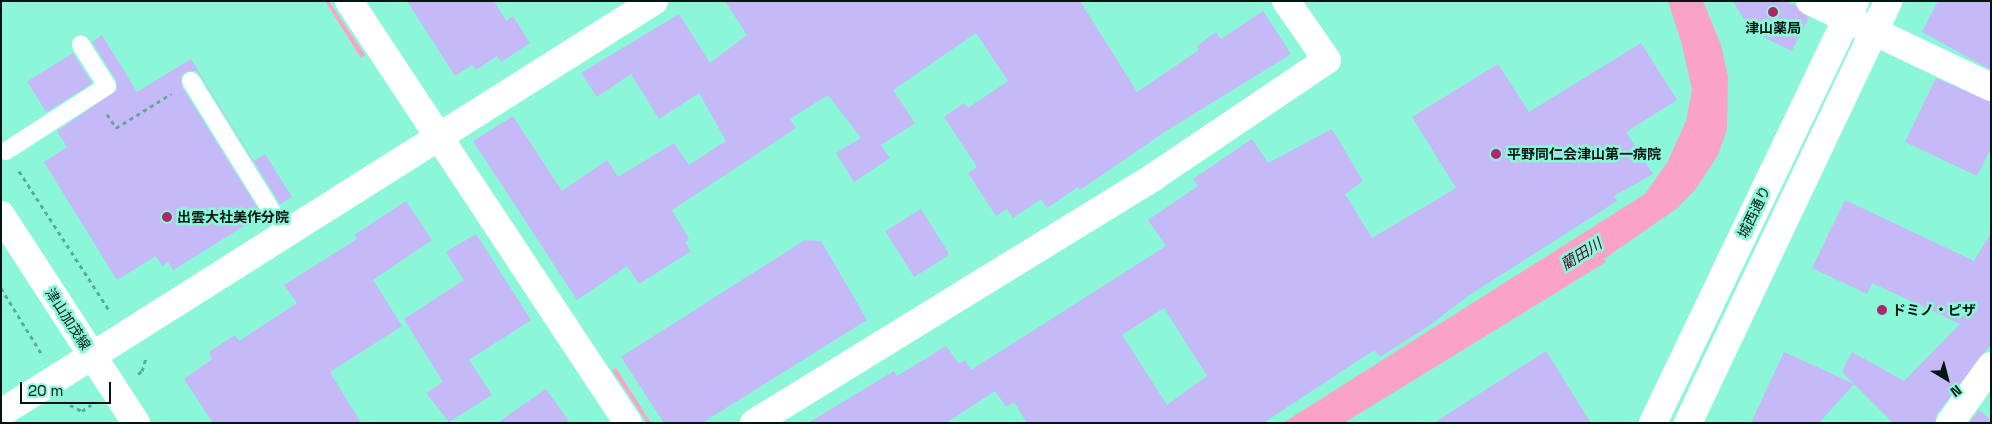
<!DOCTYPE html>
<html>
<head>
<meta charset="utf-8">
<style>
  body { margin:0 }
  #map { position:relative; width:1992px; height:424px; overflow:hidden; background:#8cf6d9; font-family:"Space Grotesk","Noto Sans JP",sans-serif }
  div>[style] { position:absolute }
  .water>* { inset:0; background:#faa3c6 }
  .building>* { inset:0; background:#c6b9f8; transform-origin:0 0 }
  .path>* { height:3px; margin-top:-1.5px; transform-origin:0; background:repeating-linear-gradient(90deg,#5dab95 0 4px,transparent 0 8px) }
  .lane>* { height:18px; margin:-9px; padding:0 9px; transform-origin:9px; border-radius:9px; background:#fff }
  .street>* { height:28px; margin:-14px; padding:0 14px; transform-origin:14px; border-radius:14px; background:#fff }
  .secondary>* { height:28px; margin:-14px; padding:0 14px; transform-origin:14px; border-radius:14px; background:#fff }
  .primary>* { height:28px; margin:-14px; padding:0 14px; transform-origin:14px; border-radius:14px; background:#fff }
  .dots>* { width:14px; height:14px; translate:-50% -50%; box-sizing:border-box; border:2px solid #8cf6d9; border-radius:50% }
  span { translate:-50% -50%; white-space:nowrap; text-align:center; line-height:1.15; -webkit-text-stroke:5px #8cf6d9; paint-order:stroke }
  .poi-label { font-size:14px; color:#011610; font-weight:700 }
  .left { translate:0 -50%; text-align:left }
  .street-label { font-size:14px; color:#011610 }
  .water-label { font-size:15px; color:#520630; font-style:italic }
  .frame { position:absolute; inset:0; border:2px solid #011610; pointer-events:none }
  .north { position:absolute; left:1922px; top:354px; width:50px; height:50px; -webkit-text-stroke:4px #8cf6d9; paint-order:stroke; rotate:143deg; font-size:14px; font-weight:700; line-height:20px; text-align:center; color:#011610 }
  .north::after { content:''; display:block; margin:auto; width:18px; height:22px; background:#011610; clip-path:polygon(50% 0,100% 100%,50% 72%,0 100%) }
  .scale { position:absolute; left:20px; top:382px; width:91px; height:22px; box-sizing:border-box; border:2px solid #011610; border-top:0; padding-left:6px; font-size:15px; line-height:18px; white-space:nowrap; color:#011610; -webkit-text-stroke:4px #8cf6d9; paint-order:stroke }
</style>
</head>
<body>
<div id="map">
  <div class="water">
    <div style="clip-path:polygon(325px 1px,329px 1px,365px 55px,361px 58px)"></div>
    <div style="clip-path:polygon(1668px 1px,1703px 1px,1721px 45px,1728px 76px,1727px 129px,1718px 155px,1695px 190px,1676px 209px,1604px 259px,1606px 262px,1344px 423px,1283px 423px,1645px 194px,1668px 161px,1686px 121px,1692px 90px,1682px 45px)"></div>
    <div style="clip-path:polygon(616px 368px,651px 423px,647px 423px,612px 370px)"></div>
  </div>
  <div class="building">
    <div style="clip-path:polygon(407px 1px,494px 1px,506px 21px,513px 16px,530px 43px,501px 62px,497px 56px,476px 70px,472px 65px,455px 76px)"></div>
    <div style="clip-path:polygon(725px 1px,1080px 1px,1137px 92px,1199px 50px,1197px 46px,1216px 32px,1221px 39px,1263px 11px,1291px 54px,1166px 131px,1080px 190px,1078px 187px,1047px 208px,1041px 199px,1013px 218px,1007px 209px,996px 216px,968px 173px,977px 167px,944px 117px,964px 103px,968px 108px,1008px 81px,976px 33px,893px 90px,915px 123px,881px 145px,890px 158px,854px 182px,836px 153px,861px 138px,828px 95px,790px 119px,796px 128px,672px 210px,689px 239px,685px 242px,691px 251px,639px 284px,627px 266px,577px 300px,473px 141px,513px 116px,562px 191px,607px 160px,618px 177px,674px 143px,689px 165px,726px 141px,699px 93px,659px 119px,631px 74px,597px 97px,581px 73px,679px 14px,710px 63px,747px 35px)"></div>
    <div style="clip-path:polygon(1733px 1px,1785px 1px,1796px 6px,1809px 18px,1792px 51px,1751px 31px)"></div>
    <div style="clip-path:polygon(1938px 1px,1991px 1px,1991px 70px,1922px 32px)"></div>
    <div style="clip-path:polygon(102px 35px,137px 92px,191px 59px,254px 161px,265px 154px,292px 197px,280px 204px,200px 75px,196px 71px,186px 72px,181px 76px,182px 87px,262px 215px,173px 270px,168px 262px,162px 266px,156px 256px,117px 280px,44px 162px,67px 147px,57px 131px,117px 90px,116px 80px,92px 42px)"></div>
    <div style="clip-path:polygon(evenodd,1641px 43px,1677px 100px,1626px 132px,1653px 174px,1614px 196px,1617px 201px,1468px 296px,1430px 325px,1380px 357px,1375px 351px,1371px 352px,1263px 423px,1027px 423px,1014px 402px,1006px 407px,995px 391px,946px 423px,808px 423px,894px 371px,897px 376px,946px 346px,959px 364px,965px 360px,971px 370px,1166px 246px,1148px 220px,1198px 186px,1193px 179px,1252px 139px,1268px 163px,1332px 129px,1363px 181px,1345px 194px,1372px 238px,1456px 188px,1412px 117px,1498px 64px,1529px 112px,1641px 43px,1164px 308px,1207px 376px,1167px 405px,1122px 335px,1164px 308px)"></div>
    <div style="left:73px;top:53px;width:36px;height:54px;rotate:58deg"></div>
    <div style="clip-path:polygon(1936px 78px,1991px 102px,1991px 148px,1977px 176px,1905px 142px)"></div>
    <div style="clip-path:polygon(1845px 200px,1974px 261px,1991px 233px,1991px 344px,1937px 414px,1935px 423px,1893px 423px,1842px 372px,1852px 352px,1904px 381px,1960px 324px,1872px 283px,1867px 294px,1812px 268px)"></div>
    <div style="clip-path:polygon(406px 201px,432px 240px,373px 280px,402px 326px,330px 372px,361px 423px,213px 423px,184px 379px,212px 359px,209px 352px,235px 335px,239px 341px,297px 303px,284px 285px,357px 239px,354px 235px)"></div>
    <div style="left:921px;top:209px;width:54px;height:42px;rotate:58deg"></div>
    <div style="clip-path:polygon(476px 234px,531px 320px,469px 360px,492px 395px,449px 422px,426px 393px,443px 382px,404px 319px,464px 280px,446px 252px)"></div>
    <div style="clip-path:polygon(805px 240px,821px 241px,867px 320px,702px 423px,664px 423px,621px 357px)"></div>
    <div style="clip-path:polygon(1546px 351px,1591px 423px,1434px 423px)"></div>
    <div style="clip-path:polygon(1784px 352px,1854px 384px,1819px 423px,1751px 423px)"></div>
    <div style="clip-path:polygon(546px 389px,570px 423px,497px 423px)"></div>
    <div style="clip-path:polygon(1979px 410px,1991px 420px,1991px 423px,1969px 423px)"></div>
  </div>
  <div class="path">
    <div style="left:107px;top:114px;width:17px;rotate:57deg"></div>
    <div style="left:116px;top:128px;width:65px;rotate:-31.7deg"></div>
    <div style="left:19px;top:171px;width:166px;rotate:57.1deg"></div>
    <div style="left:1px;top:288px;width:76px;rotate:58.4deg"></div>
    <div style="left:138px;top:374px;width:5px;rotate:-37deg"></div>
    <div style="left:142px;top:371px;width:14px;rotate:-73deg"></div>
    <div style="left:70px;top:405px;width:13px;rotate:27deg"></div>
    <div style="left:82px;top:411px;width:11px;rotate:-34deg"></div>
  </div>
  <div class="lane">
    <div style="left:191px;top:81px;width:180px;rotate:58.2deg"></div>
    <div style="left:6px;top:151px;width:120px;rotate:-32.8deg"></div>
    <div style="left:107px;top:86px;width:49px;rotate:-122.4deg"></div>
  </div>
  <div class="street">
    <div style="left:349px;top:1px;width:506px;rotate:56.53deg"></div>
    <div style="left:1810px;top:1px;width:200px;rotate:25.4deg"></div>
    <div style="left:92px;top:356px;width:665px;rotate:-32.28deg"></div>
    <div style="left:754px;top:423px;width:471px;rotate:-31.6deg"></div>
    <div style="left:1155px;top:176px;width:207px;rotate:-34deg"></div>
    <div style="left:1327px;top:60px;width:72px;rotate:-124.8deg"></div>
    <div style="left:1950px;top:423px;width:70px;rotate:-54.3deg"></div>
  </div>
  <div class="secondary">
    <div style="left:1px;top:413px;width:107px;rotate:-32.1deg"></div>
    <div style="left:1653px;top:423px;width:468px;rotate:-64.4deg"></div>
    <div style="left:1688px;top:423px;width:467px;rotate:-64.6deg"></div>
  </div>
  <div class="primary">
    <div style="left:1px;top:215px;width:248px;rotate:57deg"></div>
  </div>
  <div class="dots">
    <div style="left:1773px;top:12px;background:#ad276d"></div>
    <div style="left:1496px;top:154px;background:#ad276d"></div>
    <div style="left:167px;top:217px;background:#ad276d"></div>
    <div style="left:1882px;top:310px;background:#ad276d"></div>
  </div>
  <div class="poi-label">
    <span style="left:1773px;top:28px">津山薬局</span>
    <span class="left" style="left:1507px;top:154px">平野同仁会津山第一病院</span>
    <span class="left" style="left:177px;top:217px">出雲大社美作分院</span>
    <span class="left" style="left:1892px;top:310px">ドミノ・ピザ</span>
  </div>
  <div class="street-label">
    <span style="left:1754px;top:212px;rotate:-64deg">城西通り</span>
    <span style="left:68px;top:319px;rotate:57deg">津山加茂線</span>
  </div>
  <div class="water-label">
    <span style="left:1581px;top:254px;rotate:-32deg">藺田川</span>
  </div>
  <div class="frame"></div>
  <div class="north">N</div>
  <div class="scale">20 m</div>
</div>
</body>
</html>
